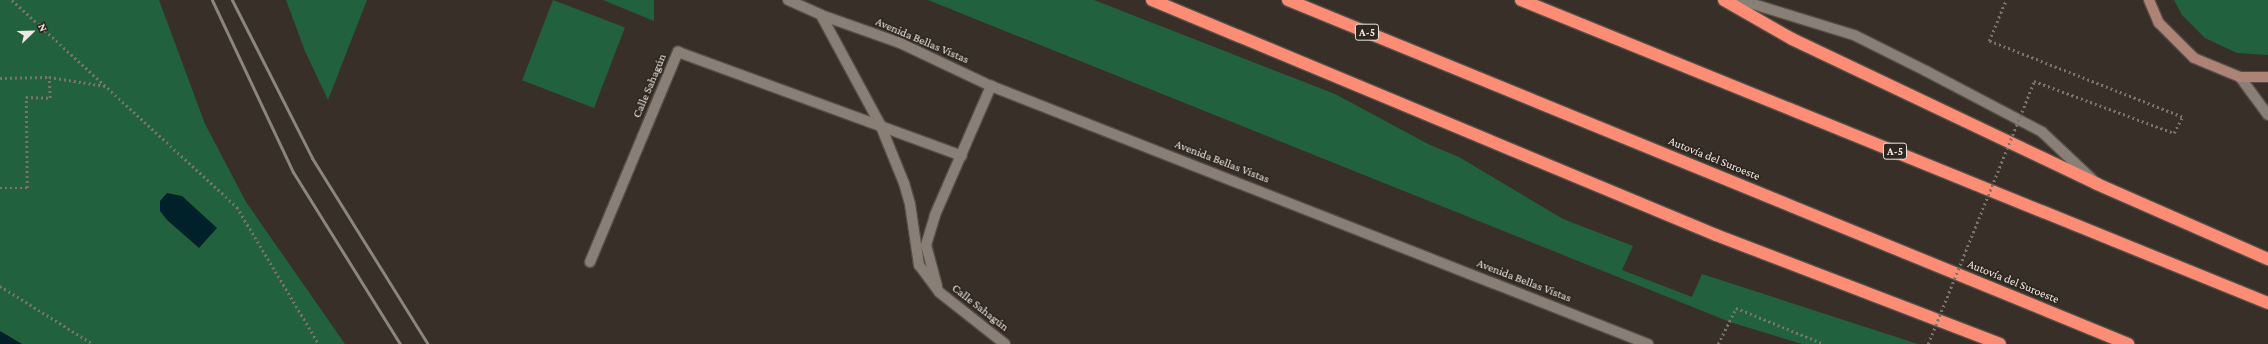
<!DOCTYPE html>
<html>
<head>
<meta charset="utf-8">
<style>
  body { margin:0 }
  #map { position:relative; width:2268px; height:344px; overflow:hidden; background:#383028; font-family:"Crimson Pro",serif }
  div>[style] { position:absolute }
  .green>* { inset:0; background:#22613e; transform-origin:0 0 }
  .water>* { inset:0; background:#01212a }
  .path>* { height:2.5px; margin-top:-1.25px; transform-origin:0; background:repeating-linear-gradient(90deg,#7a736c 0 2px,transparent 0 5px) }
  .roads { filter:drop-shadow(1px 0 #554e48) drop-shadow(-1px 0 #554e48) drop-shadow(0 1px #554e48) drop-shadow(0 -1px #554e48) }
  .lane>* { height:10px; margin:-5px; padding:0 5px; transform-origin:5px; border-radius:5px; background:#897f76 }
  .street>* { height:10px; margin:-5px; padding:0 5px; transform-origin:5px; border-radius:5px; background:#897f76 }
  .secondary>* { height:10px; margin:-5px; padding:0 5px; transform-origin:5px; border-radius:5px; background:#ac8375 }
  .highway>* { height:12px; margin:-6px; padding:0 6px; transform-origin:6px; border-radius:6px; background:#fc8d74 }
  .rail>* { height:3px; margin:-1.5px; padding:0 1.5px; transform-origin:1.5px; border-radius:1.5px; background:#8b857e }
  .path-bridge>* { height:2.5px; margin-top:-1.25px; transform-origin:0; background:repeating-linear-gradient(90deg,#7a736c 0 2px,transparent 0 5px) }
  span { translate:-50% -50%; white-space:nowrap; text-align:center; line-height:1.15; -webkit-text-stroke:3.5px #2e261f; paint-order:stroke }
  .shield-label span { padding:1px 3px; background:#2e261f; border:1px solid; border-radius:3px; -webkit-text-stroke-width:0 }
  .shield-label { font-size:11px; color:#eee9e4; font-weight:700 }
  .street-label { font-size:12px; color:#eee9e4 }
  .north { position:absolute; left:12px; top:12px; width:40px; height:40px; -webkit-text-stroke:3px #2e261f; paint-order:stroke; rotate:67deg; font-size:11px; font-weight:700; line-height:16px; text-align:center; color:#eee9e4 }
  .north::after { content:''; display:block; margin:auto; width:14px; height:18px; background:#eee9e4; clip-path:polygon(50% 0,100% 100%,50% 72%,0 100%) }
</style>
</head>
<body>
<div id="map">
  <div class="green">
    <div style="clip-path:polygon(0 0,159px 0,205px 124px,246px 202px,345px 344px,0 344px)"></div>
    <div style="clip-path:polygon(286px 0,367px 0,328px 100px,305px 51px)"></div>
    <div style="left:553px;top:0;width:77px;height:86px;rotate:21deg"></div>
    <div style="clip-path:polygon(603px 0,654px 0,654px 21px)"></div>
    <div style="clip-path:polygon(928px 0,1094px 0,1335px 94px,1430px 145px,1459px 157px,1563px 219px,1633px 246px,1622px 270px,1692px 297px,1702px 274px,1918px 344px,1802px 344px,1730px 322px)"></div>
    <div style="clip-path:polygon(2174px 0,2268px 0,2268px 55px,2237px 53px,2205px 38px,2182px 15px)"></div>
  </div>
  <div class="water">
    <div style="clip-path:polygon(167px 193px,182px 196px,217px 228px,199px 248px,167px 220px,160px 211px,160px 201px)"></div>
    <div style="clip-path:polygon(0 331px,22px 344px,0 344px)"></div>
  </div>
  <div class="path">
    <div style="left:12px;top:0;width:306px;rotate:42.6deg"></div>
    <div style="left:237px;top:207px;width:160px;rotate:59.1deg"></div>
    <div style="left:1989px;top:41px;width:44px;rotate:-67.5deg"></div>
    <div style="left:0;top:78px;width:49px;rotate:-1.2deg"></div>
    <div style="left:0;top:188px;width:27px"></div>
    <div style="left:27px;top:188px;width:91px;rotate:-90.6deg"></div>
    <div style="left:26px;top:97px;width:24px;rotate:2deg"></div>
    <div style="left:50px;top:98px;width:21px;rotate:-93deg"></div>
    <div style="left:49px;top:77px;width:57px;rotate:9.1deg"></div>
    <div style="left:0;top:286px;width:110px;rotate:31.9deg"></div>
    <div style="left:1718px;top:344px;width:40px;rotate:-63.4deg"></div>
    <div style="left:1736px;top:308px;width:95px;rotate:22.2deg"></div>
  </div>
  <div class="roads">
    <div class="lane">
      <div style="left:1740px;top:0;width:119px;rotate:17.1deg"></div>
      <div style="left:1854px;top:35px;width:80px;rotate:26.6deg"></div>
      <div style="left:1926px;top:71px;width:131px;rotate:27.7deg"></div>
      <div style="left:2042px;top:132px;width:70px;rotate:43.3deg"></div>
    </div>
    <div class="street">
      <div style="left:788px;top:0;width:36px;rotate:24deg"></div>
      <div style="left:821px;top:15px;width:84px;rotate:19.5deg"></div>
      <div style="left:900px;top:43px;width:101px;rotate:25.3deg"></div>
      <div style="left:991px;top:86px;width:706px;rotate:21.44deg"></div>
      <div style="left:821px;top:15px;width:124px;rotate:61.6deg"></div>
      <div style="left:880px;top:124px;width:64px;rotate:67.9deg"></div>
      <div style="left:904px;top:183px;width:22px;rotate:74deg"></div>
      <div style="left:910px;top:204px;width:62px;rotate:81.6deg"></div>
      <div style="left:919px;top:265px;width:34px;rotate:53deg"></div>
      <div style="left:939px;top:292px;width:84px;rotate:38.2deg"></div>
      <div style="left:2240px;top:77px;width:47px;rotate:53.6deg"></div>
      <div style="left:590px;top:262px;width:228px;rotate:-67.3deg"></div>
      <div style="left:678px;top:52px;width:302px;rotate:20.1deg"></div>
      <div style="left:937px;top:286px;width:42px;rotate:-105deg"></div>
      <div style="left:926px;top:245px;width:31px;rotate:-73deg"></div>
      <div style="left:935px;top:215px;width:141px;rotate:-66.5deg"></div>
    </div>
    <div class="secondary">
      <div style="left:2149px;top:0;width:25px;rotate:67deg"></div>
      <div style="left:2159px;top:23px;width:49px;rotate:45deg"></div>
      <div style="left:2194px;top:58px;width:50px;rotate:22.4deg"></div>
      <div style="left:2240px;top:77px;width:28px"></div>
    </div>
    <div class="highway">
      <div style="left:1152px;top:0;width:611px;rotate:22.62deg"></div>
      <div style="left:1716px;top:235px;width:304px;rotate:21deg"></div>
      <div style="left:1288px;top:0;width:908px;rotate:22.27deg"></div>
      <div style="left:1521px;top:0;width:806px;rotate:22.08deg"></div>
      <div style="left:1724px;top:0;width:78px;rotate:29.8deg"></div>
      <div style="left:1792px;top:39px;width:338px;rotate:25.4deg"></div>
      <div style="left:2097px;top:184px;width:187px;rotate:23.7deg"></div>
    </div>
  </div>
  <div class="rail">
    <div style="left:212px;top:0;width:190px;rotate:64.8deg"></div>
    <div style="left:293px;top:172px;width:203px;rotate:58.1deg"></div>
    <div style="left:232px;top:0;width:177px;rotate:63.1deg"></div>
    <div style="left:312px;top:158px;width:219px;rotate:58.1deg"></div>
  </div>
  <div class="path-bridge">
    <div style="left:1928px;top:344px;width:284px;rotate:-68deg"></div>
    <div style="left:2034px;top:81px;width:149px;rotate:20.4deg"></div>
    <div style="left:2174px;top:133px;width:18px;rotate:-63deg"></div>
    <div style="left:2182px;top:117px;width:207px;rotate:-158.5deg"></div>
  </div>
  <div class="shield-label">
    <span style="left:1367px;top:32px">A-5</span>
    <span style="left:1895px;top:151px">A-5</span>
  </div>
  <div class="street-label">
    <span style="left:922px;top:41px;rotate:23deg">Avenida Bellas Vistas</span>
    <span style="left:650px;top:86px;rotate:-67deg">Calle Sahagún</span>
    <span style="left:1714px;top:159px;rotate:22deg">Autovía del Suroeste</span>
    <span style="left:1222px;top:162px;rotate:21deg">Avenida Bellas Vistas</span>
    <span style="left:1524px;top:281px;rotate:21deg">Avenida Bellas Vistas</span>
    <span style="left:2013px;top:282px;rotate:22deg">Autovía del Suroeste</span>
    <span style="left:980px;top:308px;rotate:38deg">Calle Sahagún</span>
  </div>
  <div class="north">N</div>
</div>
</body>
</html>
